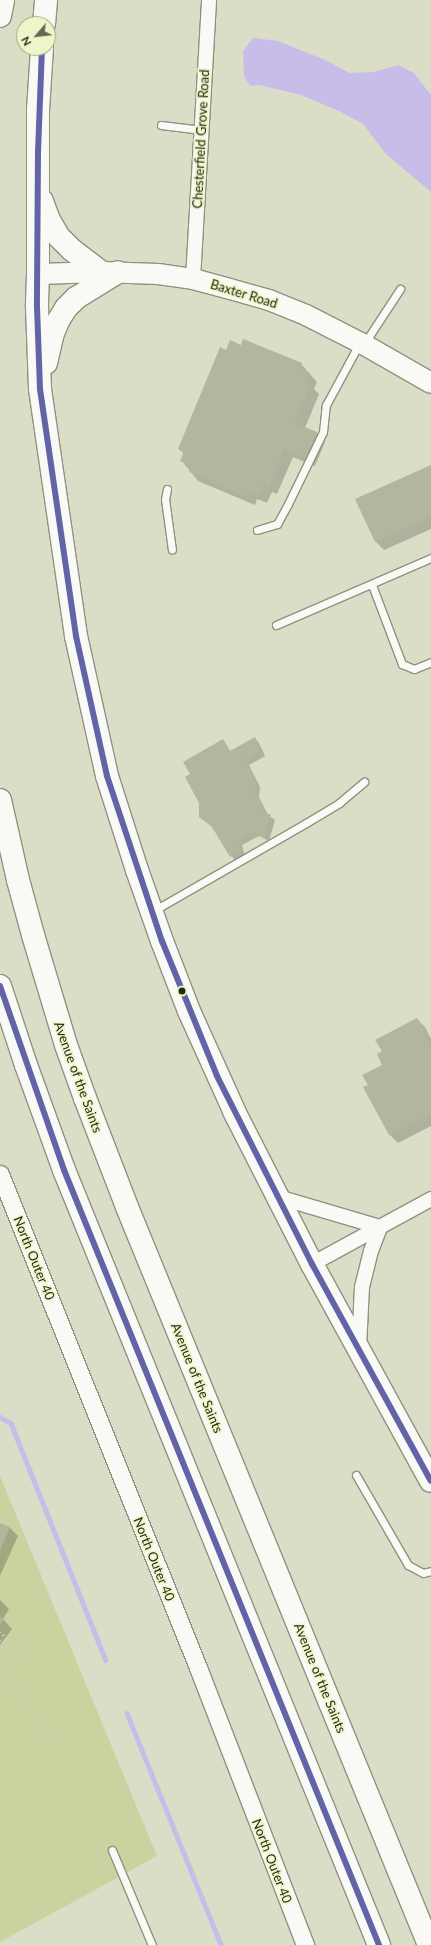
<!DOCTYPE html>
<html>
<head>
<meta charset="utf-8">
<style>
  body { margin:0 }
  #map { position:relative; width:431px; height:1945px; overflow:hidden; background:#dadec6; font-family:Lato,sans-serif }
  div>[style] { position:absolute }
  .green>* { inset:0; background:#cad3a0 }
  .water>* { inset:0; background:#c8bce8 }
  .shadow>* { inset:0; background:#0003 }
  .stream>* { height:4.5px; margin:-2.25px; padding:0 2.25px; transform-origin:2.25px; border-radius:2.25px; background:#c8bce8 }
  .building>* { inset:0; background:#b2b69c }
  .path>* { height:2.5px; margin-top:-1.25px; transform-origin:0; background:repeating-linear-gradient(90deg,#cfd0c9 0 1px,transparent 0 4px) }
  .roads { filter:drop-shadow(1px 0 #8f9280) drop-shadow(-1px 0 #8f9280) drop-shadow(0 1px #8f9280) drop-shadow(0 -1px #8f9280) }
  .service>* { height:7px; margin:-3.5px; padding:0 3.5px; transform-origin:3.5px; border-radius:3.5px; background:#f9faf6 }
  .minor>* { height:14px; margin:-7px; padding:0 7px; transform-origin:7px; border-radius:7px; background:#f9faf6 }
  .tertiary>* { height:17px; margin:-8.5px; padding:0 8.5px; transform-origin:8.5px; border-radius:8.5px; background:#f9faf6 }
  .secondary>* { height:20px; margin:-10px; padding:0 10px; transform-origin:10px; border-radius:10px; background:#f9faf6 }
  .primary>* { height:22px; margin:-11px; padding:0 11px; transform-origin:11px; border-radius:11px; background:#f9faf6 }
  .motorway>* { height:22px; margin:-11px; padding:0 11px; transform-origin:11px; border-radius:11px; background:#f9faf6 }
  .bus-1>* { height:6px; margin:-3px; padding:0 3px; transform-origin:3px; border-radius:3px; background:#6364a8 }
  .dots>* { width:11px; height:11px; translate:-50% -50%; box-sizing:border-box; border:2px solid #edf6c8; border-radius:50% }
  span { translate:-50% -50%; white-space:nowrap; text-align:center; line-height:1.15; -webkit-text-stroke:3.5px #edf6c8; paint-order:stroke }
  .street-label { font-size:13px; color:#262918 }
  .north { position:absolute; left:16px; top:16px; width:40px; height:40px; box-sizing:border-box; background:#edf6c8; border:1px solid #9da482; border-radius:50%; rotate:242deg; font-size:11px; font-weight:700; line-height:16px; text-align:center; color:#262918 }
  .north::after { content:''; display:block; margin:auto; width:14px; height:18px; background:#656855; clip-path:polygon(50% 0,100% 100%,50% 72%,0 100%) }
</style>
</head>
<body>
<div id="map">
  <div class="green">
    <div style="clip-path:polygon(0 1476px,157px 1856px,0 1942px)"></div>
  </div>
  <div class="water">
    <div style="clip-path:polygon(253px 38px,278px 41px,323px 59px,350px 73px,374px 72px,398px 65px,414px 73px,431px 95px,431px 192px,386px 154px,363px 124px,341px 112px,301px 95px,259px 85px,250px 86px,244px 76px,243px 51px)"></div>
  </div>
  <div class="shadow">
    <div style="clip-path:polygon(241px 346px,301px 364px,317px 382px,314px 389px,319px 394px,305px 428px,317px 433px,325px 442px,315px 466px,293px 457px,277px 494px,272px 492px,267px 503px,257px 499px,255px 505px,198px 481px,182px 461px,184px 454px,179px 449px,227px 351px)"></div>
    <div style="clip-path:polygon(431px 466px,431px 529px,384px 550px,375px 541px)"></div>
    <div style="clip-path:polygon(255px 738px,259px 743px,265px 756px,249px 765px,260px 787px,259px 797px,268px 815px,275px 820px,269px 841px,259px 836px,242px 845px,245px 856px,235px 861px,214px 828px,191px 775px,223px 740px,231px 752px)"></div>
    <div style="clip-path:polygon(417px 1019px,425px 1027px,431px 1039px,431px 1126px,398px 1143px,389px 1134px,369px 1086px,383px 1065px,383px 1052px)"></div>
    <div style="clip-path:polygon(0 1524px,9px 1527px,18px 1536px,0 1576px)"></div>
    <div style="clip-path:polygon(0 1600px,9px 1609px,3px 1619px,12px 1629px,0 1645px)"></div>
  </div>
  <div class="stream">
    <div style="left:0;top:1417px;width:13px;rotate:29deg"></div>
    <div style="left:11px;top:1423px;width:255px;rotate:68.2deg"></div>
    <div style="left:127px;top:1713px;width:250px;rotate:67.9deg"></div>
  </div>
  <div class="building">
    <div style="clip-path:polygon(243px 339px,302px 363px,300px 369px,310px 373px,306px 382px,311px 384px,295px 423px,317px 432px,306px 458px,284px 449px,269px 487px,264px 484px,259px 495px,249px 491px,246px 497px,189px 472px,191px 466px,180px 461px,184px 452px,178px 449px,220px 347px,226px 350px,230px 340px,241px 345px)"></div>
    <div style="clip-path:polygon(431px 465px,431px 517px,375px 542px,355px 499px)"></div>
    <div style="clip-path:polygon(255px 737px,261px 751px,246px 760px,256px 782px,255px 792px,266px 814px,271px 814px,264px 838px,254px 832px,239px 841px,242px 851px,230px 857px,212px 827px,199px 817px,199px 803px,185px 777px,190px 774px,183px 762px,223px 739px,230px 751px)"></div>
    <div style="clip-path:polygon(417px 1018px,431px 1045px,431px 1114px,389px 1135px,363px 1087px,368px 1085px,362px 1075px,382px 1065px,377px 1054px,382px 1051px,375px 1040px)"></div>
    <div style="clip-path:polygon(0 1523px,10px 1527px,0 1550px)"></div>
    <div style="clip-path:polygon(0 1616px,4px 1619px,0 1625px)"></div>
  </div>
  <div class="path">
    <div style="left:0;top:1632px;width:31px;rotate:40deg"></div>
    <div style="left:23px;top:1639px;width:15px;rotate:132deg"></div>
    <div style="left:13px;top:1650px;width:16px;rotate:105deg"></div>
    <div style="left:9px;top:1665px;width:8px;rotate:83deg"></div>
    <div style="left:10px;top:1673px;width:78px;rotate:63.4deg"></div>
    <div style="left:45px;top:1743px;width:13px;rotate:-29deg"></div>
    <div style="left:0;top:1641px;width:4px;rotate:27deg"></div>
    <div style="left:4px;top:1643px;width:7px;rotate:124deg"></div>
    <div style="left:0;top:1659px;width:15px;rotate:-53deg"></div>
    <div style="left:9px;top:1647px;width:5px;rotate:37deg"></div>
    <div style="left:0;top:1676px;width:11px;rotate:-27deg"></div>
  </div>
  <div class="roads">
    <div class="service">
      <div style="left:161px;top:125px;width:41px;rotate:7deg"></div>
      <div style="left:364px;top:344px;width:66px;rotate:-56.8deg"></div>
      <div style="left:167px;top:489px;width:10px;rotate:101deg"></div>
      <div style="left:165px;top:499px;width:51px;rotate:82.2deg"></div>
      <div style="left:257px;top:530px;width:21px;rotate:-17deg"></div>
      <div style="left:277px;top:524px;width:21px;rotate:-61deg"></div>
      <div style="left:287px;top:506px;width:82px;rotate:-64.1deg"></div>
      <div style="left:323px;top:432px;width:27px;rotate:-84deg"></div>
      <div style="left:326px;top:405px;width:69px;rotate:-61.6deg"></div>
      <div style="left:372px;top:585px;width:85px;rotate:69.2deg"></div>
      <div style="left:402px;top:664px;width:13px;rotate:23deg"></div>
      <div style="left:414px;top:669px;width:18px;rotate:-22deg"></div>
      <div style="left:276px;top:625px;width:169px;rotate:-23.4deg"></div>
      <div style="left:153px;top:911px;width:177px;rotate:-29.9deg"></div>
      <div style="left:306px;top:823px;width:39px;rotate:-31deg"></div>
      <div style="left:339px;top:803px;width:33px;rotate:-40deg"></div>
      <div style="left:356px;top:1475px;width:104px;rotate:60deg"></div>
      <div style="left:408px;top:1565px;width:17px;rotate:28deg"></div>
      <div style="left:423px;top:1573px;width:8px;rotate:-14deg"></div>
      <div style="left:112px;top:1850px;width:103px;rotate:67.2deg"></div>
    </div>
    <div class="minor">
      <div style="left:193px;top:279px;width:279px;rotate:-86.7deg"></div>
      <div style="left:278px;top:1197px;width:106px;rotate:16.4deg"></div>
      <div style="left:312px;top:1264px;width:136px;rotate:-28.6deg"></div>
      <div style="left:359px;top:1348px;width:61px;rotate:-87.2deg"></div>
      <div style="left:362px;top:1287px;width:37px;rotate:-76deg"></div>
      <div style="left:371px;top:1251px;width:26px;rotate:-69deg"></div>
    </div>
    <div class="tertiary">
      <div style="left:0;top:1174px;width:534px;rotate:68.14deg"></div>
      <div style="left:199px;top:1670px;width:295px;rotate:68.9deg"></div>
    </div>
    <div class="secondary">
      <div style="left:38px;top:274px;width:63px;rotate:-1.8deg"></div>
      <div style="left:101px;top:272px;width:57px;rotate:2deg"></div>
      <div style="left:158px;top:274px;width:35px;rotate:8deg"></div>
      <div style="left:193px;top:279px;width:38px;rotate:15deg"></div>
      <div style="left:230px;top:289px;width:41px;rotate:15.8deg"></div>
      <div style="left:269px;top:300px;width:40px;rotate:22deg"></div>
      <div style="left:306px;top:315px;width:64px;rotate:27deg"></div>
      <div style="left:363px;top:344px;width:78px;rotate:29.8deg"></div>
    </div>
    <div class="primary">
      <div style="left:38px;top:274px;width:33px;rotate:92deg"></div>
      <div style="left:37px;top:307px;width:82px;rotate:87.9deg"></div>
      <div style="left:40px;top:389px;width:250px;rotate:81.7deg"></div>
      <div style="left:76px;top:636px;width:143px;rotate:77.5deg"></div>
      <div style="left:107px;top:776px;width:99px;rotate:72.3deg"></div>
      <div style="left:137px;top:870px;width:75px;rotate:70.6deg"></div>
      <div style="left:162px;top:941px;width:75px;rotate:68.9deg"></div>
      <div style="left:189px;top:1011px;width:112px;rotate:65.7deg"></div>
      <div style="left:235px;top:1113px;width:169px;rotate:63deg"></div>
      <div style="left:312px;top:1264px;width:247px;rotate:61.3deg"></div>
      <div style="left:46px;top:363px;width:28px;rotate:-77deg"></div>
      <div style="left:52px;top:336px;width:16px;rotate:-68deg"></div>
      <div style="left:58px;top:321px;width:15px;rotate:-58deg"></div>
      <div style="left:66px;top:308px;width:14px;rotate:-45deg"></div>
      <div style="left:76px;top:298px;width:49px;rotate:-31.8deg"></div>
    </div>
    <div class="motorway">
      <div style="left:0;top:16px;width:16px;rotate:-79deg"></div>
      <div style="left:44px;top:24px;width:24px;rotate:-85deg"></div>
      <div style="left:42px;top:201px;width:20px;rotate:70deg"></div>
      <div style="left:49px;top:220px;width:20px;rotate:60deg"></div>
      <div style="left:59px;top:237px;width:18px;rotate:45deg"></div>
      <div style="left:72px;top:250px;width:36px;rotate:37deg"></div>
      <div style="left:38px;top:274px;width:164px;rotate:-90deg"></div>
      <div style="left:38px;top:110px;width:62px;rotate:-86.3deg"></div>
      <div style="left:0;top:800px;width:82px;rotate:77.3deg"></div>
      <div style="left:18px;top:880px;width:57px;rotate:74.7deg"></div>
      <div style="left:33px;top:935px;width:115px;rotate:73.3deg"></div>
      <div style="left:66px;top:1045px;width:56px;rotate:70.3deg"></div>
      <div style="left:85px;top:1098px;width:117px;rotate:68.9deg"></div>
      <div style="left:127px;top:1207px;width:797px;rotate:67.74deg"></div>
      <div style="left:0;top:986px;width:83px;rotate:71.8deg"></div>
      <div style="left:26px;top:1065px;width:112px;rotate:70.1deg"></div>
      <div style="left:64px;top:1170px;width:837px;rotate:67.88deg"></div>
    </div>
  </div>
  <div class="bus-1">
    <div style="left:42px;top:48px;width:104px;rotate:92.2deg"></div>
    <div style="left:38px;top:152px;width:155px;rotate:90.4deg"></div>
    <div style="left:37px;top:307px;width:82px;rotate:87.9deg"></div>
    <div style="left:40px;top:389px;width:250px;rotate:81.7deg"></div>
    <div style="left:76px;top:636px;width:143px;rotate:77.5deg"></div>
    <div style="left:107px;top:776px;width:174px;rotate:71.6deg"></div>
    <div style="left:162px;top:941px;width:146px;rotate:67.8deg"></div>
    <div style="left:217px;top:1076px;width:211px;rotate:63.2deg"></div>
    <div style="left:312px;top:1264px;width:247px;rotate:61.3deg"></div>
    <div style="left:0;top:986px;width:195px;rotate:70.8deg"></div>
    <div style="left:64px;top:1170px;width:837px;rotate:67.88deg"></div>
  </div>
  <div class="dots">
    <div style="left:182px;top:991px;background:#262918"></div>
  </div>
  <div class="street-label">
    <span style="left:201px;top:139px;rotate:-87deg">Chesterfield Grove Road</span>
    <span style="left:244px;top:294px;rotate:17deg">Baxter Road</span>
    <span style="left:78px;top:1077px;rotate:70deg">Avenue of the Saints</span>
    <span style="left:34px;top:1258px;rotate:68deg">North Outer 40</span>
    <span style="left:197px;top:1378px;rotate:68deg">Avenue of the Saints</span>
    <span style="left:154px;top:1559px;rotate:68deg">North Outer 40</span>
    <span style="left:320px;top:1678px;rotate:68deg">Avenue of the Saints</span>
    <span style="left:272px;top:1861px;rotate:69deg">North Outer 40</span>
  </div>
  <div class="north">N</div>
</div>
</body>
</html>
